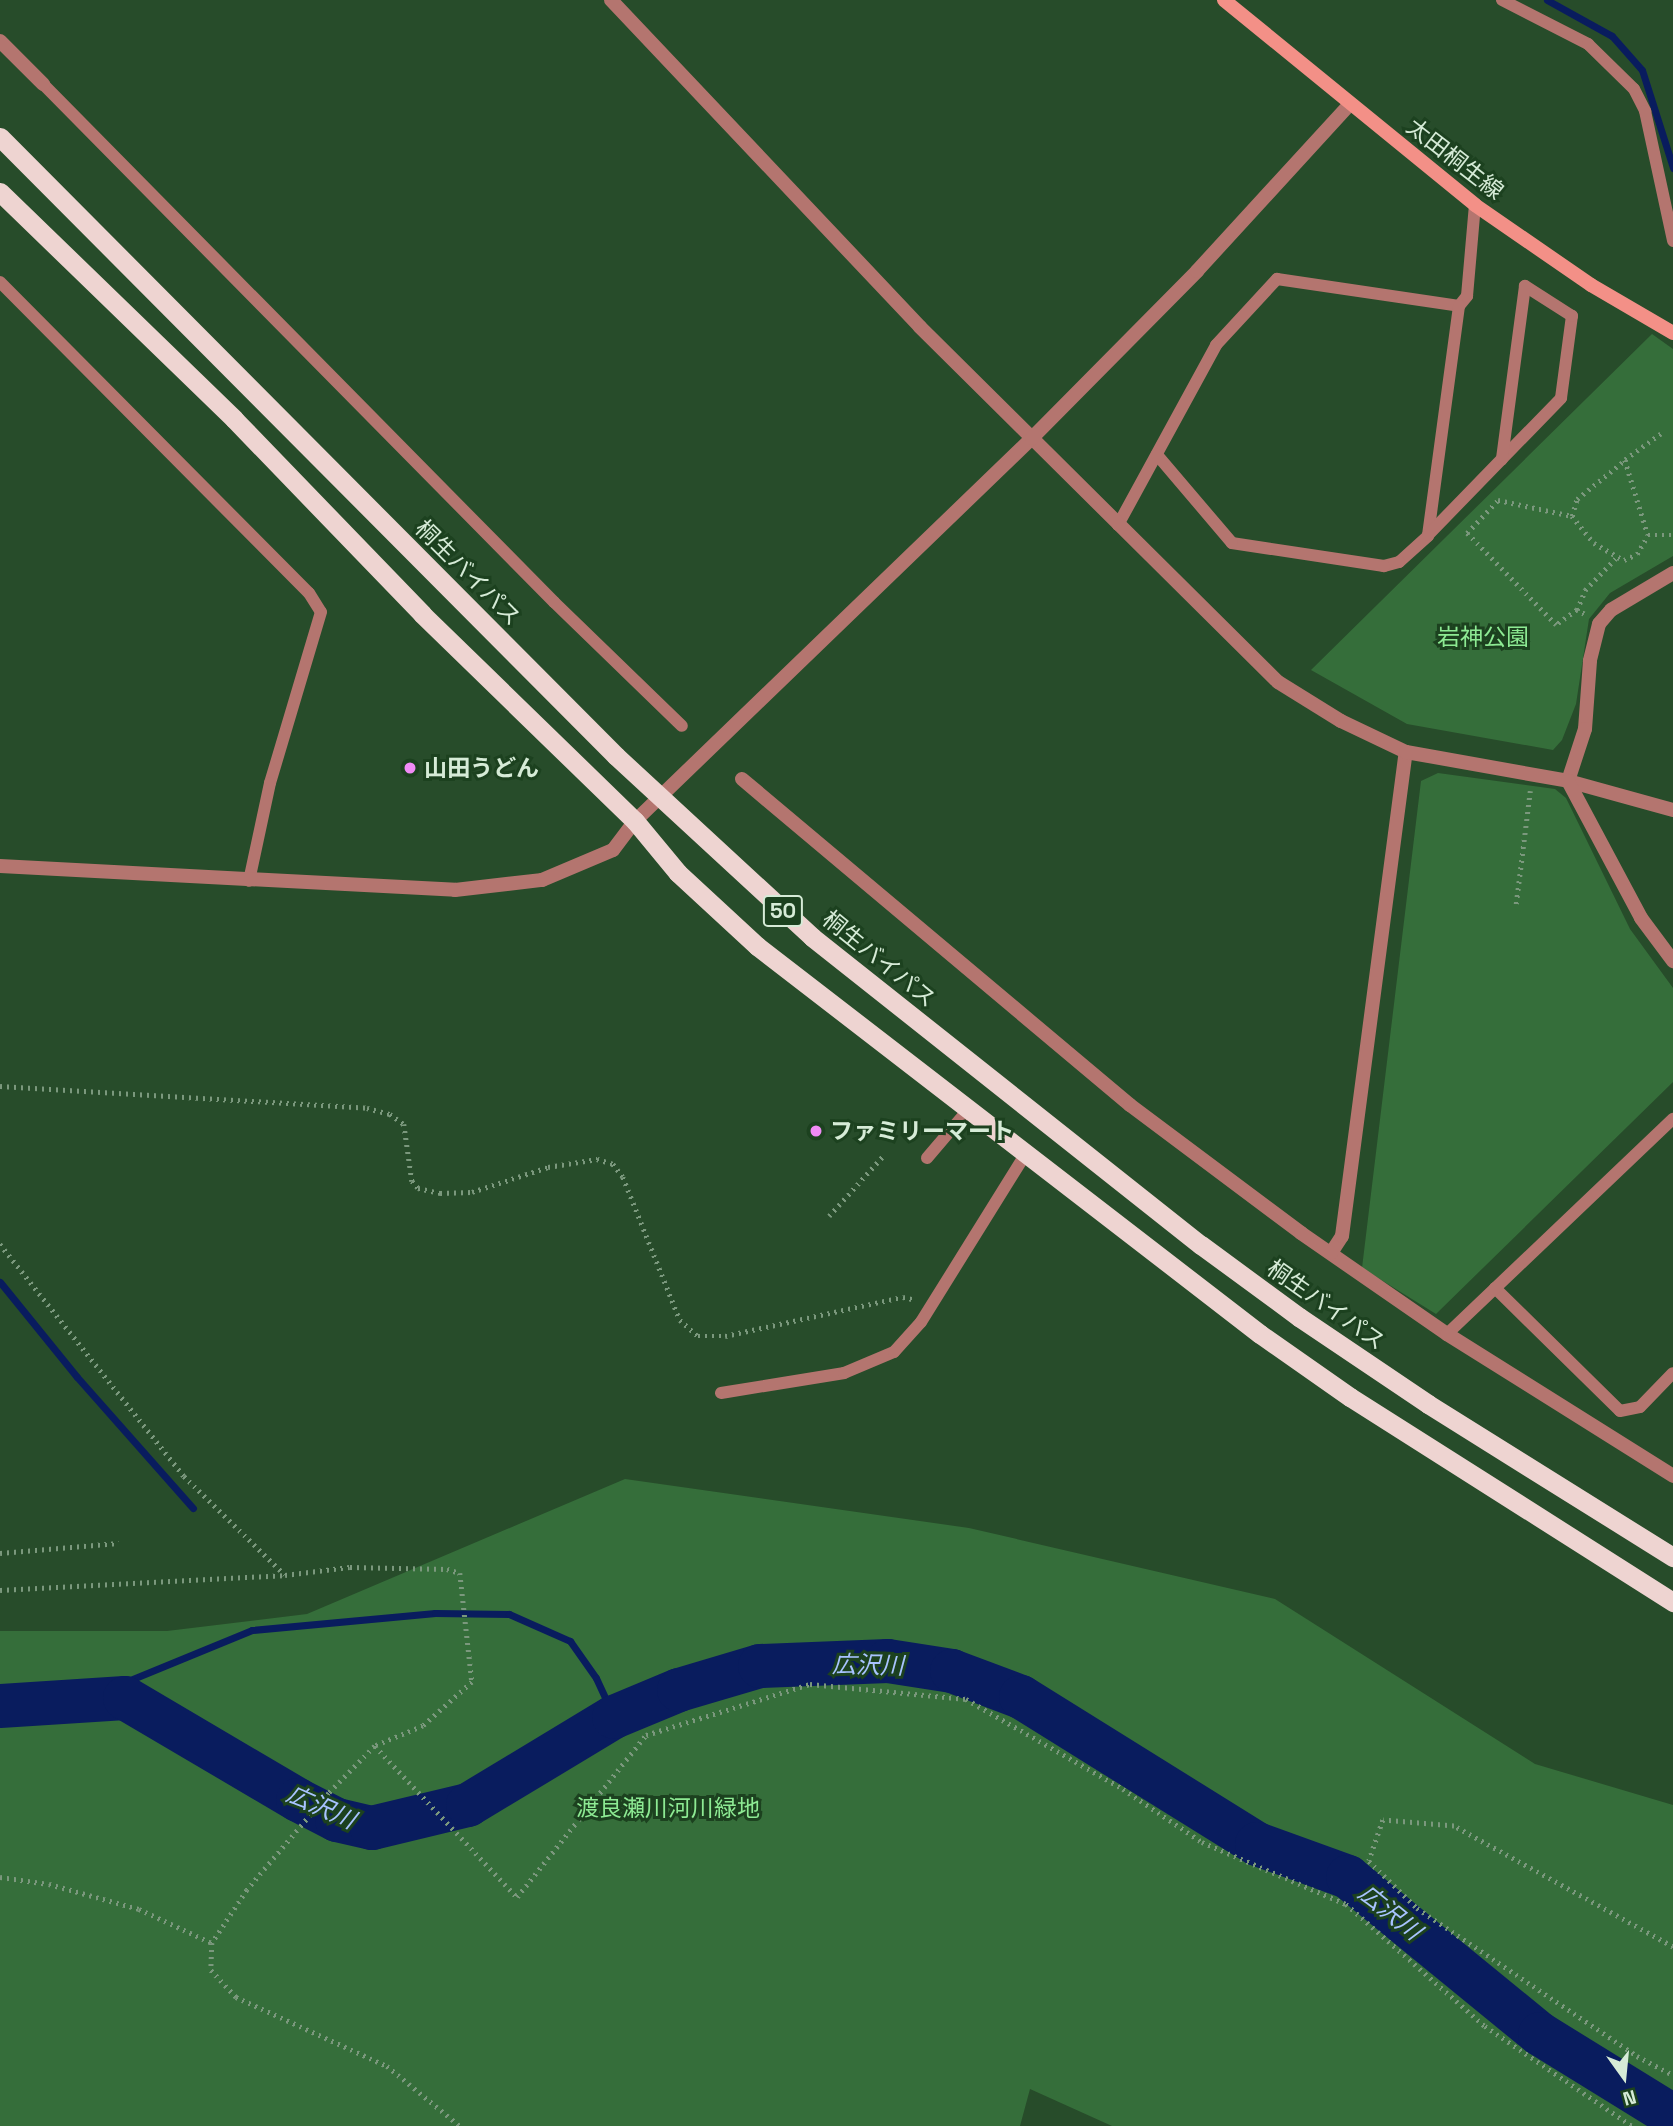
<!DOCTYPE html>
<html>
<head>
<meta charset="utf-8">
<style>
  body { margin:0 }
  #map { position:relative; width:1673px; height:2126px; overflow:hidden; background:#274c2a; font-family:"Space Grotesk","Noto Sans JP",sans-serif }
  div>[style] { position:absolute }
  .green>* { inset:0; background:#356e3a }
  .stream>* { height:7px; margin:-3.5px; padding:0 3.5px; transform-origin:3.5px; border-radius:3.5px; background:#091c5e }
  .river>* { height:44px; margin:-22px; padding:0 22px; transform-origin:22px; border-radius:22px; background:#091c5e }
  .path>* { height:4.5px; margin-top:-2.25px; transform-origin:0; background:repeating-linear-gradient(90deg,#7b987d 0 2px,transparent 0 7px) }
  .service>* { height:12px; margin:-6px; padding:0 6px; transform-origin:6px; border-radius:6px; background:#b4756f }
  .minor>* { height:14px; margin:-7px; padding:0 7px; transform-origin:7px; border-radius:7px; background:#b4756f }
  .tertiary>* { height:14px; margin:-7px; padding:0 7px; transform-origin:7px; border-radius:7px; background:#b4756f }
  .secondary>* { height:14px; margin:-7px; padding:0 7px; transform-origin:7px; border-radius:7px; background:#f39087 }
  .trunk>* { height:19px; margin:-9.5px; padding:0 9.5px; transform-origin:9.5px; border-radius:9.5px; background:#eed4d1 }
  .dots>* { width:19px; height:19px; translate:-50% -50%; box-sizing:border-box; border:4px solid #1c411f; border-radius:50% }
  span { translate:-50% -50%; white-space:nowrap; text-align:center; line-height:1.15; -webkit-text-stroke:6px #1c411f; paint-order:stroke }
  .shield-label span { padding:2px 5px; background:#1c411f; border:2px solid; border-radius:5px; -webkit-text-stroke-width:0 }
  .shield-label { font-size:21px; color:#d6ebd7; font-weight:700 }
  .street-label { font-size:23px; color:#d6ebd7 }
  .park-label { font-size:23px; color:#8dea93 }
  .poi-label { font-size:23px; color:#d6ebd7; font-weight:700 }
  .left { translate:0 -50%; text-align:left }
  .water-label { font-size:24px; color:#a8c3ff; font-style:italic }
  .north { position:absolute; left:1589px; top:2042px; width:70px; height:70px; -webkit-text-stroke:5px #1c411f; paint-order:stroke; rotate:165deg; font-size:19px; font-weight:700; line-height:28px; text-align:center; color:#d6ebd7 }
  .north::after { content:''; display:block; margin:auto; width:24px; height:32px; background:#d6ebd7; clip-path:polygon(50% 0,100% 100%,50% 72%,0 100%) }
</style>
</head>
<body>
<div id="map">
  <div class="green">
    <div style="clip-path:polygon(1652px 334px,1673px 349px,1673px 556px,1610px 593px,1589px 619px,1576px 704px,1562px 740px,1553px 750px,1407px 724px,1311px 670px)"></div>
    <div style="clip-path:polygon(1438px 773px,1555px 789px,1566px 798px,1630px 929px,1673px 988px,1673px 1082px,1436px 1314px,1362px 1268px,1421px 781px)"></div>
    <div style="clip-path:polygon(625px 1479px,969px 1528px,1275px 1599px,1535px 1764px,1673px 1805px,1673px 2126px,1112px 2126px,1030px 2089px,1020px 2126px,0 2126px,0 1631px,167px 1631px,307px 1614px)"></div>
  </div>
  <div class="stream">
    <div style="left:1547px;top:0;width:74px;rotate:29deg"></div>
    <div style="left:1612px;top:36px;width:45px;rotate:48.6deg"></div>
    <div style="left:1642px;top:70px;width:103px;rotate:72.4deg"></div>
    <div style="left:0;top:1282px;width:122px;rotate:51deg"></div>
    <div style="left:77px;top:1377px;width:175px;rotate:48.5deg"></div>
    <div style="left:79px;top:1701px;width:187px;rotate:-22.3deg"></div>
    <div style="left:252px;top:1630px;width:184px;rotate:-5.3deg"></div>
    <div style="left:435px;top:1613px;width:74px;rotate:0.8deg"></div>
    <div style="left:509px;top:1614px;width:67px;rotate:23.9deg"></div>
    <div style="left:570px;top:1641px;width:45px;rotate:54.9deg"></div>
    <div style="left:596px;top:1678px;width:43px;rotate:65.2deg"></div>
  </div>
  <div class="river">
    <div style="left:0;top:1706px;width:125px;rotate:-3.7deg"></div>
    <div style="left:125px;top:1698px;width:201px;rotate:30.5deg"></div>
    <div style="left:298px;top:1800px;width:44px;rotate:27.1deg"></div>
    <div style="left:337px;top:1820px;width:36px;rotate:13deg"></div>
    <div style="left:372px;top:1828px;width:99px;rotate:-13.5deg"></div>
    <div style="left:468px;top:1805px;width:170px;rotate:-31.1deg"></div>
    <div style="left:614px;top:1717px;width:70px;rotate:-22.6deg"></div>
    <div style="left:679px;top:1690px;width:84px;rotate:-16.5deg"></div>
    <div style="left:760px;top:1666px;width:128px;rotate:-2.2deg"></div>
    <div style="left:888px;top:1661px;width:65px;rotate:8.9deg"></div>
    <div style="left:952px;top:1671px;width:74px;rotate:20.6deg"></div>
    <div style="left:1021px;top:1697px;width:278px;rotate:31.9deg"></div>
    <div style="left:1257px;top:1844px;width:97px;rotate:19.9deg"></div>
    <div style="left:1348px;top:1877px;width:248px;rotate:39.3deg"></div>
    <div style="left:1540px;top:2034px;width:156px;rotate:31.7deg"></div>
  </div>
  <div class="path">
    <div style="left:1661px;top:434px;width:44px;rotate:144.2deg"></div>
    <div style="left:1625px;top:460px;width:78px;rotate:73deg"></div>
    <div style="left:1648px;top:535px;width:25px"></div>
    <div style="left:1572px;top:516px;width:35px;rotate:51deg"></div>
    <div style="left:1594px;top:543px;width:34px;rotate:30deg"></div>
    <div style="left:1624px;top:560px;width:14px;rotate:-25deg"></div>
    <div style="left:1637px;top:554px;width:22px;rotate:-60deg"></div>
    <div style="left:1577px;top:610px;width:22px;rotate:-68deg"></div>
    <div style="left:1585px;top:590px;width:45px;rotate:-45.9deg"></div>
    <div style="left:1584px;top:614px;width:8px;rotate:-150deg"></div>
    <div style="left:1577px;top:610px;width:26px;rotate:144deg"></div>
    <div style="left:1556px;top:625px;width:128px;rotate:-134.1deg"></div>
    <div style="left:1467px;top:533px;width:45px;rotate:-46.8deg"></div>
    <div style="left:1498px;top:500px;width:76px;rotate:12.2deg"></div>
    <div style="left:1572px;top:516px;width:18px;rotate:-74deg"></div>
    <div style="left:1577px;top:499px;width:62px;rotate:-39.1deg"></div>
    <div style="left:1516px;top:904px;width:114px;rotate:-82.9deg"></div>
    <div style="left:0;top:1086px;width:368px;rotate:3.4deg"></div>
    <div style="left:367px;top:1108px;width:24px;rotate:15deg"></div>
    <div style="left:390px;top:1114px;width:17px;rotate:36deg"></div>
    <div style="left:404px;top:1124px;width:58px;rotate:82deg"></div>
    <div style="left:412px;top:1181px;width:9px;rotate:49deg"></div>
    <div style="left:418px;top:1188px;width:23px;rotate:13deg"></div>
    <div style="left:440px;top:1193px;width:32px;rotate:-2deg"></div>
    <div style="left:472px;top:1192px;width:80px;rotate:-18.2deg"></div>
    <div style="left:548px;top:1167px;width:50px;rotate:-9.3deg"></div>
    <div style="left:597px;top:1159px;width:17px;rotate:17deg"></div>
    <div style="left:613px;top:1164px;width:16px;rotate:52deg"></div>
    <div style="left:623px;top:1177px;width:154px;rotate:68.3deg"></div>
    <div style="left:680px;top:1320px;width:24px;rotate:42deg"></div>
    <div style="left:698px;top:1336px;width:27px"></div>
    <div style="left:725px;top:1336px;width:182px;rotate:-12.4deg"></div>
    <div style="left:903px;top:1297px;width:13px;rotate:13deg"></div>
    <div style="left:829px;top:1216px;width:82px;rotate:-48deg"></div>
    <div style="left:0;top:1244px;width:296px;rotate:51.6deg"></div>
    <div style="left:184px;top:1476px;width:141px;rotate:44.4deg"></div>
    <div style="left:285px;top:1575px;width:65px;rotate:-7deg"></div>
    <div style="left:350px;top:1567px;width:97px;rotate:1.2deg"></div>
    <div style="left:447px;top:1569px;width:14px;rotate:17deg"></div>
    <div style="left:460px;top:1573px;width:110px;rotate:83.7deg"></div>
    <div style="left:472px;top:1682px;width:66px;rotate:138.1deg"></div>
    <div style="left:423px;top:1726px;width:52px;rotate:157.4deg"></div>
    <div style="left:375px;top:1746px;width:66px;rotate:134.4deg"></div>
    <div style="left:329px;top:1793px;width:127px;rotate:130.2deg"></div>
    <div style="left:247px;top:1890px;width:64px;rotate:123.4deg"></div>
    <div style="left:212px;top:1943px;width:27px;rotate:92deg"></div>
    <div style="left:211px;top:1970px;width:37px;rotate:47deg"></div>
    <div style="left:236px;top:1997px;width:166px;rotate:24.6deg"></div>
    <div style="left:387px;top:2066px;width:94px;rotate:39.4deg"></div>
    <div style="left:0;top:1553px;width:119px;rotate:-4.8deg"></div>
    <div style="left:0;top:1590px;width:284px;rotate:-3deg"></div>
    <div style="left:375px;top:1746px;width:207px;rotate:46.8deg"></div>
    <div style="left:517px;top:1897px;width:207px;rotate:-51.5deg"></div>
    <div style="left:646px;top:1735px;width:172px;rotate:-17.3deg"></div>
    <div style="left:810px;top:1684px;width:157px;rotate:5.5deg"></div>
    <div style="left:966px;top:1699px;width:181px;rotate:29.8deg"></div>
    <div style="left:1123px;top:1789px;width:95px;rotate:33.9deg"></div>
    <div style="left:1202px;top:1842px;width:157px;rotate:23.3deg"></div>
    <div style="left:1346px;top:1904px;width:185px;rotate:41.3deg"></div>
    <div style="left:1485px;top:2026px;width:178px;rotate:34.2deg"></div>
    <div style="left:0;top:1877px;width:49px;rotate:8.1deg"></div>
    <div style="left:49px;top:1884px;width:93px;rotate:15.5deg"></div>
    <div style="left:139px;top:1909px;width:81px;rotate:25deg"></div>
    <div style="left:1673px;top:1947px;width:250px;rotate:-151.1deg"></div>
    <div style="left:1454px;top:1826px;width:71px;rotate:-175.2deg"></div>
    <div style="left:1383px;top:1820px;width:43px;rotate:108.9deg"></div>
    <div style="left:1369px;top:1861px;width:67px;rotate:44.4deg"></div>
    <div style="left:1417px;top:1908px;width:265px;rotate:33.9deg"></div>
    <div style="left:1637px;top:2056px;width:41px;rotate:27.8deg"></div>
  </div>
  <div class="service">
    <div style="left:1502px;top:0;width:97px;rotate:27.1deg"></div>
    <div style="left:1588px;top:44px;width:64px;rotate:44.4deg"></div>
    <div style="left:1634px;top:89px;width:25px;rotate:63deg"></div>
    <div style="left:1645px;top:111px;width:133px;rotate:77.8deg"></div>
    <div style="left:43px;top:84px;width:728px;rotate:45.39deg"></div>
    <div style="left:554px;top:602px;width:178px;rotate:44.1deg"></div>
    <div style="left:0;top:282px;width:438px;rotate:45.2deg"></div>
    <div style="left:309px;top:593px;width:22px;rotate:58deg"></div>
    <div style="left:321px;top:612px;width:178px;rotate:106.6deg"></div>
    <div style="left:270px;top:783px;width:100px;rotate:102.1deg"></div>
    <div style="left:1459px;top:306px;width:13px;rotate:-51deg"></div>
    <div style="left:1467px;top:296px;width:91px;rotate:-85deg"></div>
    <div style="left:1118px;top:525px;width:205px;rotate:-61.4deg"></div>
    <div style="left:1216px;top:345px;width:90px;rotate:-47.3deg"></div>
    <div style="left:1277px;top:279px;width:184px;rotate:8.4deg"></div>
    <div style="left:1459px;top:306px;width:232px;rotate:97.7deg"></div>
    <div style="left:1428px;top:536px;width:39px;rotate:138deg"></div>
    <div style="left:1399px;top:562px;width:16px;rotate:165deg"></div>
    <div style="left:1384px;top:566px;width:154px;rotate:-171.4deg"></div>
    <div style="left:1232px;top:543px;width:116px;rotate:-130.4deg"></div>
    <div style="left:1428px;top:535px;width:191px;rotate:-45.8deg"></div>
    <div style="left:1561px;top:398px;width:83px;rotate:-82.4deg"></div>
    <div style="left:1572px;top:316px;width:56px;rotate:-147.4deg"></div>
    <div style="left:1525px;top:286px;width:175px;rotate:97.6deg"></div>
    <div style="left:927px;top:1158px;width:62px;rotate:-49.6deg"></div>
    <div style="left:1495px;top:1288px;width:175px;rotate:44.5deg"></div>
    <div style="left:1620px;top:1411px;width:20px;rotate:-11deg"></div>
    <div style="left:1640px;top:1407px;width:47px;rotate:-45.9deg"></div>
    <div style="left:1447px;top:1334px;width:312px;rotate:-43.6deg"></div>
    <div style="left:721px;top:1393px;width:125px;rotate:-9.2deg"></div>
    <div style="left:844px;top:1373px;width:54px;rotate:-22.8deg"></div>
    <div style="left:894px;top:1352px;width:40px;rotate:-48deg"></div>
    <div style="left:921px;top:1322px;width:197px;rotate:-58.1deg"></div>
  </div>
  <div class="minor">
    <div style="left:0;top:41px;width:61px;rotate:45deg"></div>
    <div style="left:1673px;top:573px;width:72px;rotate:149.2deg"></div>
    <div style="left:1611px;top:610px;width:18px;rotate:131deg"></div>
    <div style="left:1599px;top:624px;width:38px;rotate:104deg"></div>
    <div style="left:1590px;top:661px;width:68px;rotate:94.2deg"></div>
    <div style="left:1585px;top:729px;width:55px;rotate:108.1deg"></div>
    <div style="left:1568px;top:781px;width:109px;rotate:15.4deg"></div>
    <div style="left:742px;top:779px;width:507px;rotate:40.04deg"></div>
    <div style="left:1130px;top:1105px;width:214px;rotate:36.8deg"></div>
    <div style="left:1301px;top:1233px;width:178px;rotate:34.7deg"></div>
    <div style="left:1447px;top:1334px;width:267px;rotate:32.1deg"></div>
    <div style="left:1331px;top:1253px;width:20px;rotate:-57deg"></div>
    <div style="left:1342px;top:1236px;width:488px;rotate:-82.5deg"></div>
  </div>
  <div class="tertiary">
    <div style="left:611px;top:0;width:450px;rotate:46.6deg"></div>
    <div style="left:920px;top:327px;width:504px;rotate:44.76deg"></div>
    <div style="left:1278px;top:682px;width:74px;rotate:31.8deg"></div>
    <div style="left:1341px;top:721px;width:72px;rotate:25.5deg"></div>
    <div style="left:1406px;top:752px;width:165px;rotate:10.1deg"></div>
    <div style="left:1568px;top:781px;width:155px;rotate:61.9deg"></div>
    <div style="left:1641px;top:918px;width:54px;rotate:53.3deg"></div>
    <div style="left:0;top:866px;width:456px;rotate:3deg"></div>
    <div style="left:455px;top:890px;width:88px;rotate:-6.6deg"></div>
    <div style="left:542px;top:880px;width:77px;rotate:-22.9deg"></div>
    <div style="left:613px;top:850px;width:36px;rotate:-53deg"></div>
    <div style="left:635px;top:821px;width:552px;rotate:-43.97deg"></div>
    <div style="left:1032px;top:438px;width:235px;rotate:-45.3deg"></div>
    <div style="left:1197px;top:271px;width:226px;rotate:-47.5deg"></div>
  </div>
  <div class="secondary">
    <div style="left:1224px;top:0;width:324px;rotate:39.2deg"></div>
    <div style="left:1475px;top:205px;width:141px;rotate:34.6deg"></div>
    <div style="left:1591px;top:285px;width:95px;rotate:30.3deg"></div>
  </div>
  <div class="trunk">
    <div style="left:0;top:137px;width:873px;rotate:45.14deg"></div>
    <div style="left:616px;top:756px;width:267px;rotate:42.7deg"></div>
    <div style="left:812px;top:937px;width:496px;rotate:38.4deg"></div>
    <div style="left:1201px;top:1245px;width:122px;rotate:36.3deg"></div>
    <div style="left:1299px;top:1317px;width:156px;rotate:34deg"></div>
    <div style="left:1428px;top:1404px;width:289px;rotate:32deg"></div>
    <div style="left:0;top:192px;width:326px;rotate:44.1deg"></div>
    <div style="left:234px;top:419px;width:271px;rotate:46deg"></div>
    <div style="left:422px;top:614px;width:297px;rotate:44.2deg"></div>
    <div style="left:635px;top:821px;width:67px;rotate:50.4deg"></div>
    <div style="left:678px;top:873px;width:108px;rotate:42.7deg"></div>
    <div style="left:757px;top:946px;width:635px;rotate:37.65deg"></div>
    <div style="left:1260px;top:1334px;width:110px;rotate:35deg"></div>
    <div style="left:1350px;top:1397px;width:383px;rotate:32.4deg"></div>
  </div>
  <div class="dots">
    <div style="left:410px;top:768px;background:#f08bf5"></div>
    <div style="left:816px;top:1131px;background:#f08bf5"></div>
  </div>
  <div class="shield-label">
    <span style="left:783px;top:911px">50</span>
  </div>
  <div class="street-label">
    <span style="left:1455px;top:159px;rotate:38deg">太田桐生線</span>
    <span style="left:468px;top:573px;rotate:45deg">桐生バイパス</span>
    <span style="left:879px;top:959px;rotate:39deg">桐生バイパス</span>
    <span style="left:1326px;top:1305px;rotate:35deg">桐生バイパス</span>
  </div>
  <div class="park-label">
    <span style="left:1483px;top:637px">岩神公園</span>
    <span style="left:668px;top:1808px">渡良瀬川河川緑地</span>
  </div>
  <div class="poi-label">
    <span class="left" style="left:424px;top:768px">山田うどん</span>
    <span class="left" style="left:830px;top:1131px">ファミリーマート</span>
  </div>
  <div class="water-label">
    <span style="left:868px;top:1665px;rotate:1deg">広沢川</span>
    <span style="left:321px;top:1807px;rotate:24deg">広沢川</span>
    <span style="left:1390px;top:1912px;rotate:39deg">広沢川</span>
  </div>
  <div class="north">N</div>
</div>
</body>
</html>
